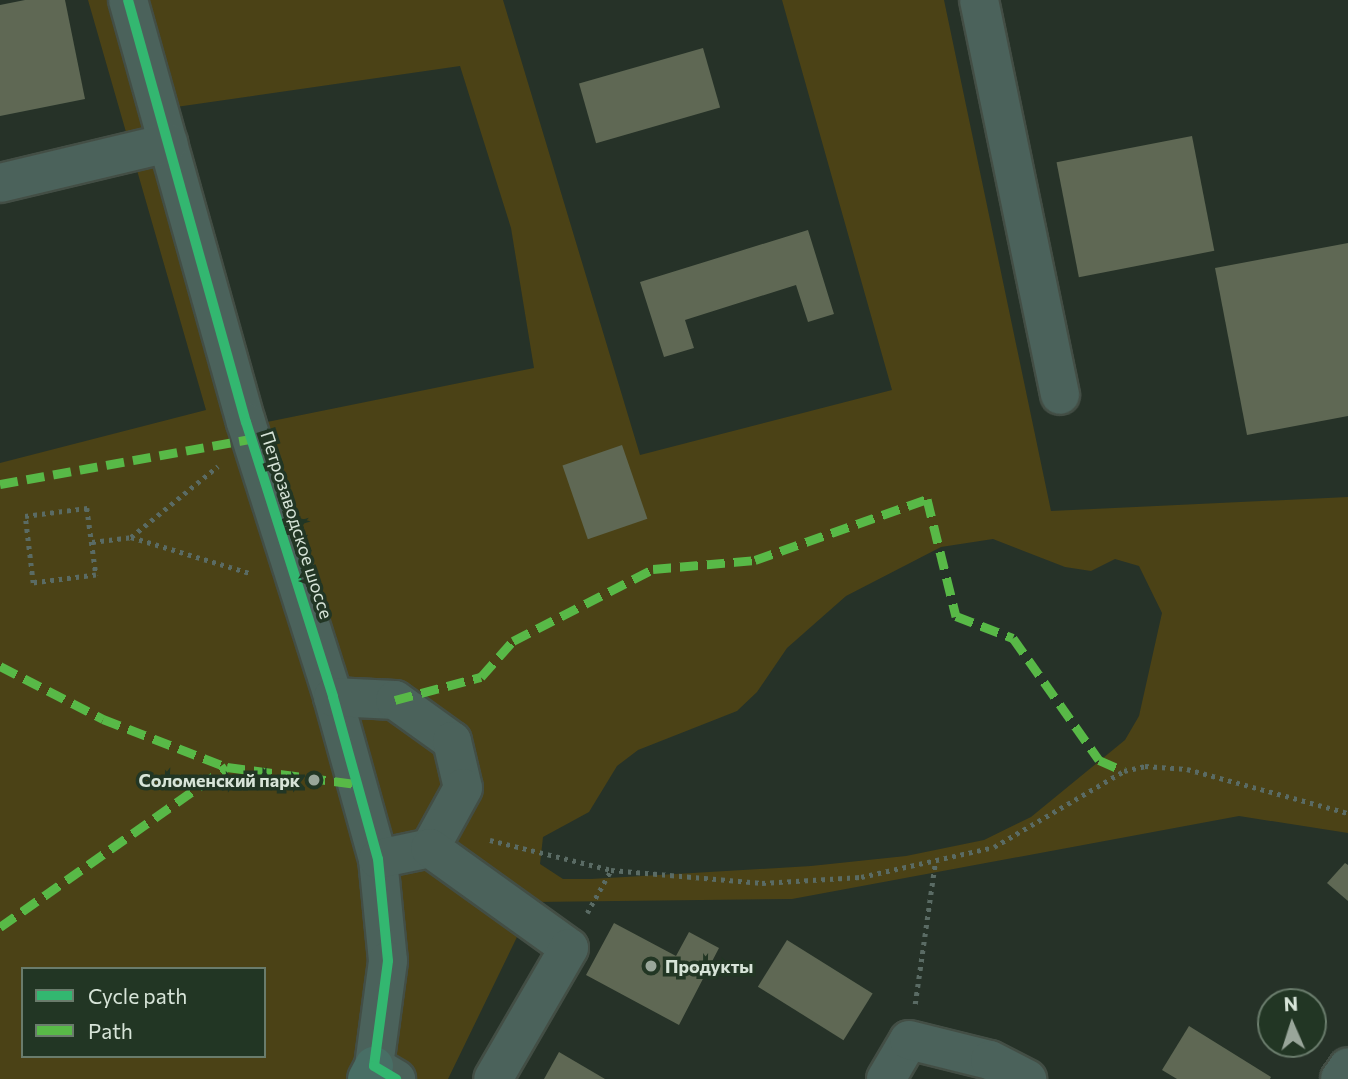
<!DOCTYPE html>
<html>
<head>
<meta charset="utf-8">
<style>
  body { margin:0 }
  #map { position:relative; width:1348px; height:1079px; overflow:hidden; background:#263228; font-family:Commissioner,sans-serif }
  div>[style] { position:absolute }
  .green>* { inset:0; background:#4b4216 }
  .building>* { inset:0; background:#5f6854; transform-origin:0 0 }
  .path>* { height:4.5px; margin-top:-2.25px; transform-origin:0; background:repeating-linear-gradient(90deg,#5a6b64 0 3.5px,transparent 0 8.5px) }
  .roads { filter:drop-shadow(2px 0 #434e45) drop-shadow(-2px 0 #434e45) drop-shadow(0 2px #434e45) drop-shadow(0 -2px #434e45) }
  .minor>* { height:38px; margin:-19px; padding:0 19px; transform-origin:19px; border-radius:19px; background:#4b625b }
  .major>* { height:38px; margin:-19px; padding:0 19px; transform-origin:19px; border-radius:19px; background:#486e65 }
  .quiet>* { height:9px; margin-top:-4.5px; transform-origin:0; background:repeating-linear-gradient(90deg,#58b947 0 18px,transparent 0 27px) }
  .cycleway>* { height:10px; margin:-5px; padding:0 5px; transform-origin:5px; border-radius:5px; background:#33b770 }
  .dots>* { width:19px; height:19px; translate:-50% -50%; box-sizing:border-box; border:4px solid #223624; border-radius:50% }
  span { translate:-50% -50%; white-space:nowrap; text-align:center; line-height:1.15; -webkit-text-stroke:7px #223624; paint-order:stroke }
  .street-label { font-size:18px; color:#d7e4d8 }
  .poi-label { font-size:18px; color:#d7e4d8; font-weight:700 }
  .right { translate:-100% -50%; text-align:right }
  .left { translate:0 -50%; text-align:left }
  .legend { position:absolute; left:21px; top:967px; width:245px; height:91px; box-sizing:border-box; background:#223624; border:2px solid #6a7c6c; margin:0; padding:9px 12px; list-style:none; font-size:21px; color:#d7e4d8 }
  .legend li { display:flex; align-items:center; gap:14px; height:35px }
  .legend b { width:35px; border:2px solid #6a7c6c }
  .north { position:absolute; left:1257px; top:988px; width:70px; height:70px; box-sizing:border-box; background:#223624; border:2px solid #6a7c6c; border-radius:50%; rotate:357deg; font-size:19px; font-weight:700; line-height:28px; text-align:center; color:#d7e4d8 }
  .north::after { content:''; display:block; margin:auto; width:24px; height:32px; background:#99a69a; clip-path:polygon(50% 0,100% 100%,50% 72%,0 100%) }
</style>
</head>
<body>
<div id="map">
  <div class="green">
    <div style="clip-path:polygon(evenodd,88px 0,503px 0,640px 455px,892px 390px,782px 0,944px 0,1051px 511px,1348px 497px,1348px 833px,1239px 816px,792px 899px,534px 902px,448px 1079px,0 1079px,0 463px,206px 410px,88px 0,460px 66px,511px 228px,534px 368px,262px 423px,176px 107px,460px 66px,88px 0,993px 539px,1065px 567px,1091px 571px,1115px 559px,1139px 566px,1162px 613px,1139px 716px,1125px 740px,1031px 817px,984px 840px,906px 856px,811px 866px,591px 879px,563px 879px,540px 864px,543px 837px,589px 812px,617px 766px,638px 750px,737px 711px,757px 692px,787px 648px,846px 596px,941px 547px,993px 539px,88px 0,23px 969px,264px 969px,264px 1056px,23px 1056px,23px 969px)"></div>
  </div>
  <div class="building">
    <div style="clip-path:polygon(25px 0,65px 0,85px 99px,0 116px,0 5px)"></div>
    <div style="left:703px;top:48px;width:62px;height:129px;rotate:74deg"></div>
    <div style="left:1192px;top:136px;width:117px;height:138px;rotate:79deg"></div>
    <div style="clip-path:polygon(808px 230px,834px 314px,808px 322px,796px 285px,685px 320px,694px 348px,664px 357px,640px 282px)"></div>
    <div style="clip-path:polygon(1348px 243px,1348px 416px,1247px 435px,1215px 268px)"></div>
    <div style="left:622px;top:445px;width:78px;height:63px;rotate:71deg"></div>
    <div style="clip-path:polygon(1345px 863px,1348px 865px,1348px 901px,1327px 883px)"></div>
    <div style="clip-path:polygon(614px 923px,676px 956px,689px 932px,719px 948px,679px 1025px,586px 975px)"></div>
    <div style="left:787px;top:940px;width:101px;height:55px;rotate:32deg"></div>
    <div style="clip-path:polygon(1189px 1026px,1271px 1077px,1270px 1079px,1177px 1079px,1162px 1070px)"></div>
    <div style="clip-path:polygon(559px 1052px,605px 1079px,544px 1079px)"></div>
  </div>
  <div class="path">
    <div style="left:87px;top:508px;width:68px;rotate:82.3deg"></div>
    <div style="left:96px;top:575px;width:64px;rotate:172.8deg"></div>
    <div style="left:33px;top:583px;width:67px;rotate:-96.8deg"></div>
    <div style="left:25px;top:516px;width:63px;rotate:-7.4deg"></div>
    <div style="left:131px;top:537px;width:112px;rotate:-39.2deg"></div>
    <div style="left:92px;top:542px;width:39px;rotate:-7deg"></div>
    <div style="left:131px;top:537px;width:127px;rotate:16.9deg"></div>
    <div style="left:490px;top:840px;width:125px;rotate:13.9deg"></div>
    <div style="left:611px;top:870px;width:152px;rotate:4.9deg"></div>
    <div style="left:762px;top:883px;width:99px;rotate:-3.5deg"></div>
    <div style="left:861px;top:877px;width:136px;rotate:-12.7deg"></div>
    <div style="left:994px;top:847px;width:151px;rotate:-30.3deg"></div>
    <div style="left:1124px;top:771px;width:22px;rotate:-13deg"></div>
    <div style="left:1145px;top:766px;width:42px;rotate:4.1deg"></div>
    <div style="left:1187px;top:769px;width:167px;rotate:15.3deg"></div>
    <div style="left:587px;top:913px;width:49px;rotate:-60.8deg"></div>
    <div style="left:915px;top:1004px;width:142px;rotate:-81.9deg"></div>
  </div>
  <div class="roads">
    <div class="minor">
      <div style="left:128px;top:0;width:438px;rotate:74.4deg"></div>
      <div style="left:246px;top:422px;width:288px;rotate:72.4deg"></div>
      <div style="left:333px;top:697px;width:168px;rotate:74.5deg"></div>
      <div style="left:378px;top:859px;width:102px;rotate:84.4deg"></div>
      <div style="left:388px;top:961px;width:106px;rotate:97.6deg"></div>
      <div style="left:374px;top:1066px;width:26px;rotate:31deg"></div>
      <div style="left:979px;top:0;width:403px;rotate:78.4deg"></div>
      <div style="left:0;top:183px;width:173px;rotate:-13.4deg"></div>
      <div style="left:333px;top:697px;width:62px;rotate:2.8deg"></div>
      <div style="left:395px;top:700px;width:70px;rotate:35.7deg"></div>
      <div style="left:452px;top:741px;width:48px;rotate:76.8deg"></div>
      <div style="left:463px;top:788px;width:68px;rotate:118.8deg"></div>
      <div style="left:378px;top:859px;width:53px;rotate:-11.9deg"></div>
      <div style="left:430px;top:848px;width:171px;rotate:35.7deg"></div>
      <div style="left:569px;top:948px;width:151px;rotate:120.1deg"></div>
      <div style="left:886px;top:1079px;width:45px;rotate:-59.5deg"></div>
      <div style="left:909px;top:1040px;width:83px;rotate:13.9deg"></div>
      <div style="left:990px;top:1060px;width:42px;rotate:27.2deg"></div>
      <div style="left:1340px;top:1079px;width:14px;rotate:-56deg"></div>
    </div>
    <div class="major">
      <div style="left:367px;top:1079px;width:15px;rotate:-62deg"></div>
    </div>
  </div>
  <div class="quiet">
    <div style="left:0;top:484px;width:255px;rotate:-10.2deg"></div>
    <div style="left:0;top:666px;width:116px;rotate:27.2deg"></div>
    <div style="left:103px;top:719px;width:133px;rotate:21.2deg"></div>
    <div style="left:227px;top:767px;width:131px;rotate:7.5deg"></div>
    <div style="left:395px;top:700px;width:89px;rotate:-15deg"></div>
    <div style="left:481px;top:677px;width:48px;rotate:-48.4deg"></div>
    <div style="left:513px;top:641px;width:157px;rotate:-27.2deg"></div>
    <div style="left:653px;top:569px;width:102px;rotate:-5deg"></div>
    <div style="left:755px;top:560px;width:182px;rotate:-19.5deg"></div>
    <div style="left:927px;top:499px;width:121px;rotate:76.1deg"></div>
    <div style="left:956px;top:616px;width:61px;rotate:21.1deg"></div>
    <div style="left:1013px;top:638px;width:149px;rotate:54.8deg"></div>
    <div style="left:1099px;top:760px;width:27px;rotate:24deg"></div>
    <div style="left:0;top:927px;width:278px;rotate:-35.2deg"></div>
  </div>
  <div class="cycleway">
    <div style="left:128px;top:0;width:438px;rotate:74.4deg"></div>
    <div style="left:246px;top:422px;width:288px;rotate:72.4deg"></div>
    <div style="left:333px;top:697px;width:168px;rotate:74.5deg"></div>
    <div style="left:378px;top:859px;width:102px;rotate:84.4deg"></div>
    <div style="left:388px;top:961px;width:106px;rotate:97.6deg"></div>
    <div style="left:374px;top:1066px;width:26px;rotate:31deg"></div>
  </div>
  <div class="dots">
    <div style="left:314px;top:780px;background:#99a69a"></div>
    <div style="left:651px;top:966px;background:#99a69a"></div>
  </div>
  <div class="street-label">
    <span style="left:297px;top:525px;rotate:72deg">Петрозаводское шоссе</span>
  </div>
  <div class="poi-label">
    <span class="right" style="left:300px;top:780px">Соломенский парк</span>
    <span class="left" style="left:665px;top:966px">Продукты</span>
  </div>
  <ul class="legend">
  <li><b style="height:9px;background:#33b770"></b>Cycle path</li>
  <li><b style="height:9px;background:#58b947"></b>Path</li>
  </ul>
  <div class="north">N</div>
</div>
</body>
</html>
